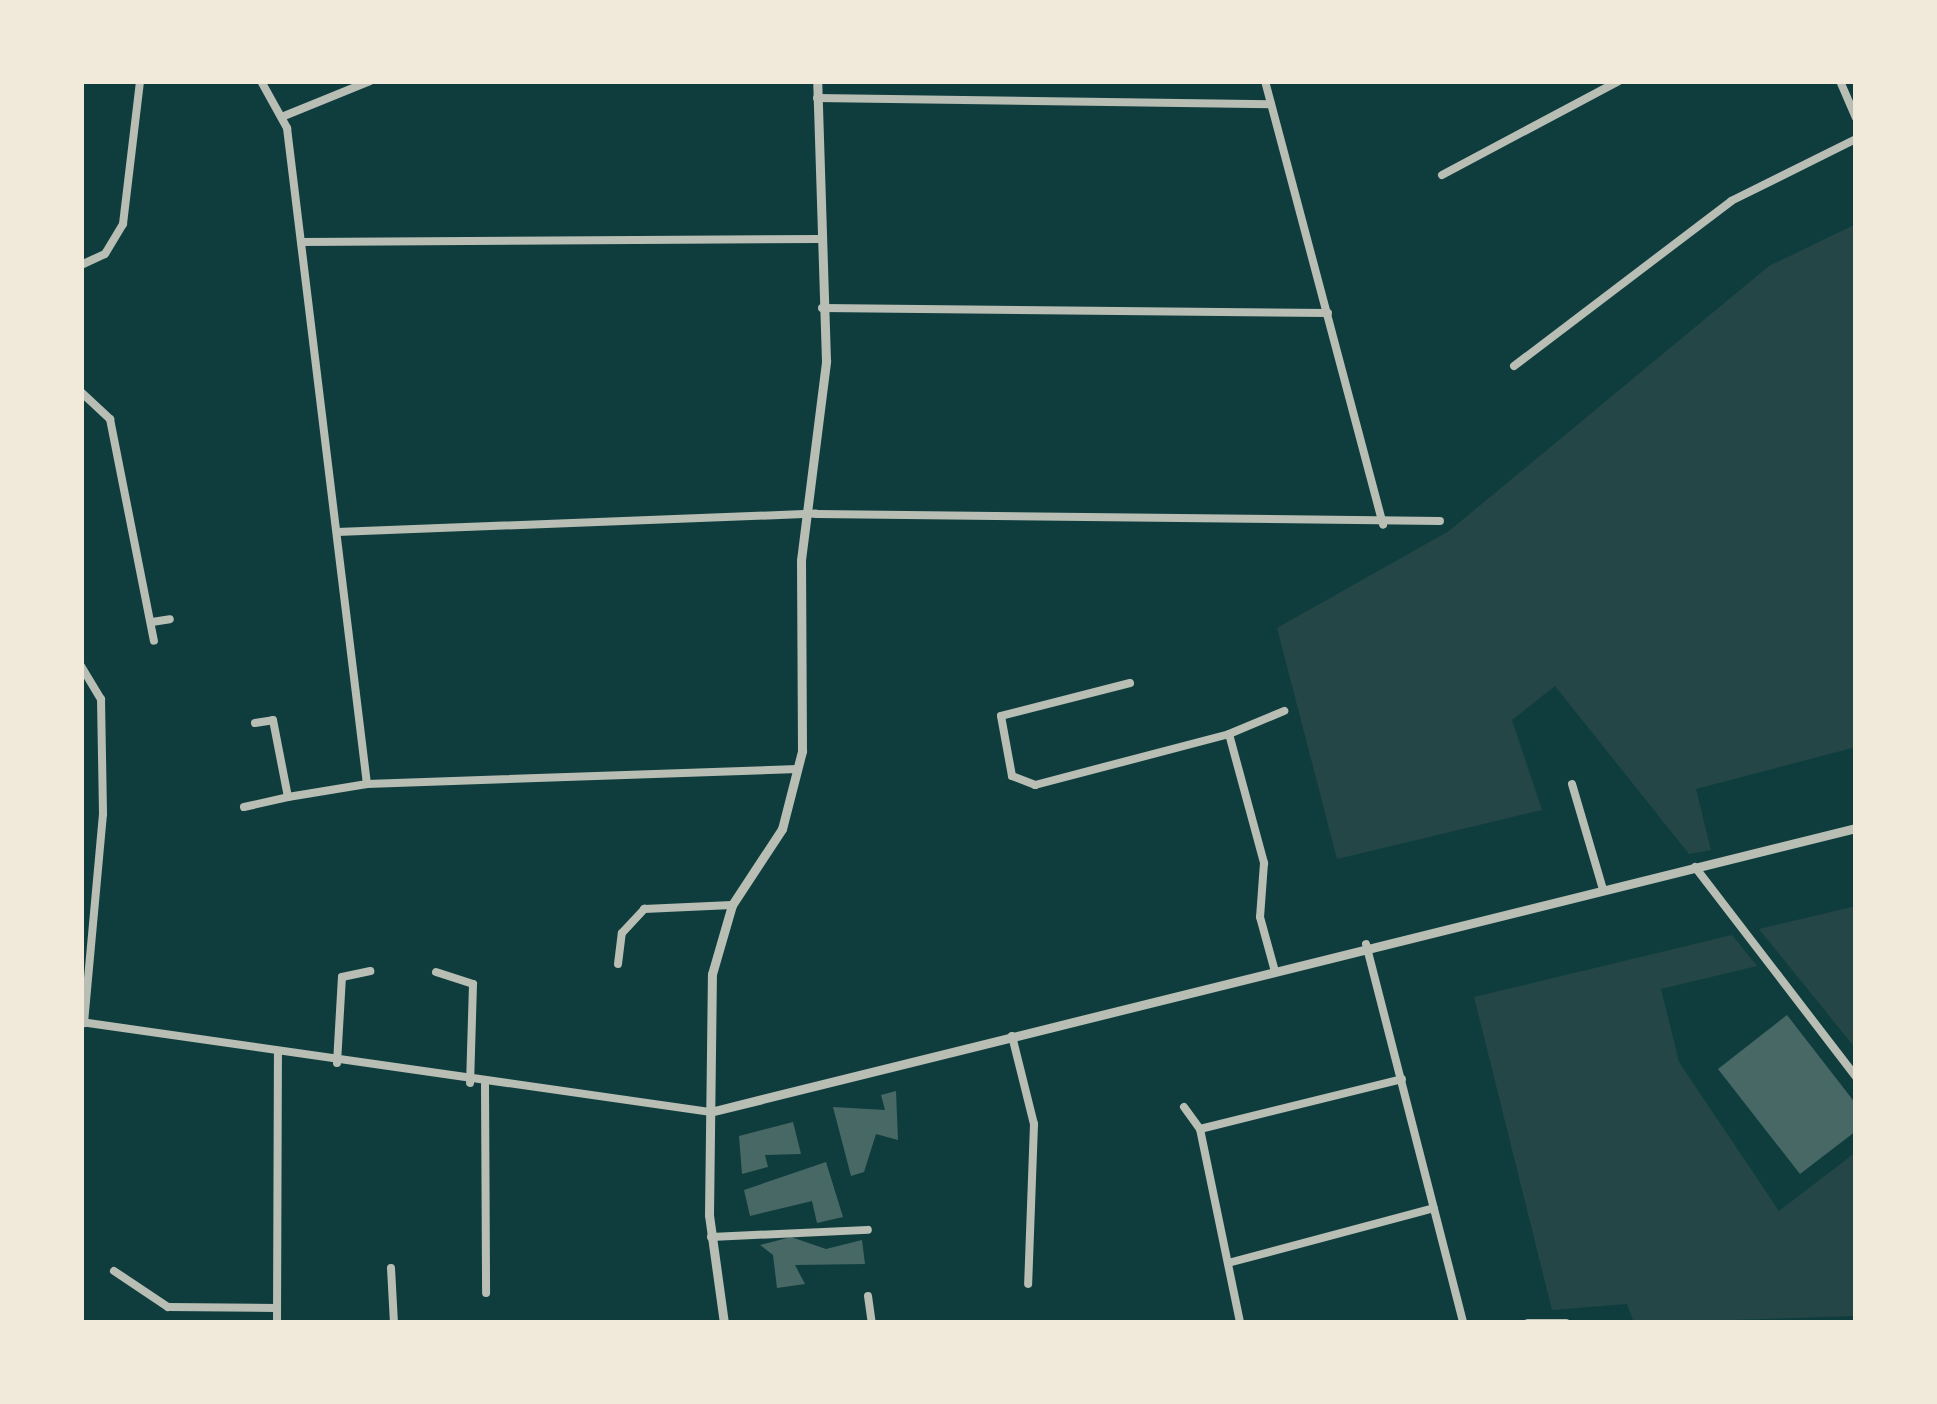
<!DOCTYPE html>
<html>
<head>
<meta charset="utf-8">
<style>
  body { margin:0 }
  #map { position:relative; width:1937px; height:1404px; overflow:hidden; background:#0f3d3e; font-family:Raleway,sans-serif }
  div>[style] { position:absolute }
  .green>* { inset:0; background:#244646 }
  .building>* { inset:0; background:#486865 }
  .minor>* { height:8px; margin:-4px; padding:0 4px; transform-origin:4px; border-radius:4px; background:#b8beb3 }
  .tertiary>* { height:9px; margin:-4.5px; padding:0 4.5px; transform-origin:4.5px; border-radius:4.5px; background:#b8beb3 }
  span { translate:-50% -50%; white-space:nowrap; text-align:center; line-height:1.15; -webkit-text-stroke:9px #f1e9da; paint-order:stroke }
  .frame { position:absolute; inset:0; border:84px solid #f1e9da; pointer-events:none }
</style>
</head>
<body>
<div id="map">
  <div class="green">
    <div style="clip-path:polygon(1856px 224px,1856px 747px,1696px 789px,1711px 850px,1689px 854px,1555px 686px,1512px 720px,1542px 810px,1337px 859px,1277px 628px,1449px 531px,1769px 266px)"></div>
    <div style="clip-path:polygon(1856px 906px,1856px 1049px,1759px 929px)"></div>
    <div style="clip-path:polygon(1732px 935px,1757px 966px,1661px 989px,1679px 1062px,1779px 1211px,1856px 1152px,1856px 1316px,1634px 1323px,1627px 1304px,1552px 1310px,1474px 997px)"></div>
  </div>
  <div class="building">
    <div style="clip-path:polygon(1787px 1015px,1856px 1104px,1856px 1131px,1800px 1174px,1718px 1069px)"></div>
    <div style="clip-path:polygon(896px 1091px,898px 1140px,876px 1134px,864px 1172px,851px 1176px,833px 1107px,885px 1110px,881px 1095px)"></div>
    <div style="clip-path:polygon(793px 1122px,801px 1154px,765px 1155px,768px 1167px,742px 1174px,739px 1136px)"></div>
    <div style="clip-path:polygon(826px 1162px,843px 1217px,817px 1223px,812px 1201px,750px 1216px,744px 1190px)"></div>
    <div style="clip-path:polygon(791px 1237px,826px 1249px,862px 1240px,865px 1264px,795px 1265px,805px 1284px,777px 1288px,773px 1255px,760px 1245px)"></div>
  </div>
  <div class="minor">
    <div style="left:261px;top:81px;width:54px;rotate:61deg"></div>
    <div style="left:287px;top:128px;width:661px;rotate:83.05deg"></div>
    <div style="left:1265px;top:81px;width:459px;rotate:75.1deg"></div>
    <div style="left:1840px;top:81px;width:40px;rotate:66.6deg"></div>
    <div style="left:817px;top:98px;width:454px;rotate:0.8deg"></div>
    <div style="left:284px;top:116px;width:93px;rotate:-22.1deg"></div>
    <div style="left:1442px;top:175px;width:200px;rotate:-28deg"></div>
    <div style="left:301px;top:242px;width:519px;rotate:-0.33deg"></div>
    <div style="left:81px;top:265px;width:26px;rotate:-25deg"></div>
    <div style="left:105px;top:254px;width:35px;rotate:-59deg"></div>
    <div style="left:123px;top:224px;width:144px;rotate:-83.2deg"></div>
    <div style="left:822px;top:308px;width:506px;rotate:0.57deg"></div>
    <div style="left:1514px;top:366px;width:273px;rotate:-37.2deg"></div>
    <div style="left:1731px;top:201px;width:140px;rotate:-26.4deg"></div>
    <div style="left:81px;top:392px;width:40px;rotate:43deg"></div>
    <div style="left:110px;top:419px;width:226px;rotate:78.8deg"></div>
    <div style="left:337px;top:532px;width:479px;rotate:-2.2deg"></div>
    <div style="left:816px;top:514px;width:624px;rotate:0.64deg"></div>
    <div style="left:152px;top:622px;width:18px;rotate:-9deg"></div>
    <div style="left:81px;top:666px;width:39px;rotate:59deg"></div>
    <div style="left:101px;top:699px;width:115px;rotate:89deg"></div>
    <div style="left:103px;top:814px;width:210px;rotate:95.2deg"></div>
    <div style="left:1130px;top:683px;width:133px;rotate:165.7deg"></div>
    <div style="left:1001px;top:716px;width:61px;rotate:79.6deg"></div>
    <div style="left:1012px;top:776px;width:25px;rotate:21deg"></div>
    <div style="left:1035px;top:785px;width:201px;rotate:-14.7deg"></div>
    <div style="left:1229px;top:734px;width:134px;rotate:74.8deg"></div>
    <div style="left:1264px;top:863px;width:54px;rotate:94.2deg"></div>
    <div style="left:1260px;top:917px;width:53px;rotate:74.6deg"></div>
    <div style="left:255px;top:723px;width:18px;rotate:-9deg"></div>
    <div style="left:273px;top:720px;width:78px;rotate:79deg"></div>
    <div style="left:288px;top:797px;width:80px;rotate:-9.3deg"></div>
    <div style="left:367px;top:784px;width:431px;rotate:-2deg"></div>
    <div style="left:1229px;top:734px;width:60px;rotate:-22.7deg"></div>
    <div style="left:1572px;top:784px;width:109px;rotate:73.6deg"></div>
    <div style="left:244px;top:807px;width:45px;rotate:-12.8deg"></div>
    <div style="left:1695px;top:867px;width:265px;rotate:52.5deg"></div>
    <div style="left:1366px;top:944px;width:391px;rotate:75.6deg"></div>
    <div style="left:618px;top:964px;width:31px;rotate:-83deg"></div>
    <div style="left:622px;top:933px;width:33px;rotate:-47deg"></div>
    <div style="left:644px;top:909px;width:88px;rotate:-2.6deg"></div>
    <div style="left:436px;top:972px;width:39px;rotate:18deg"></div>
    <div style="left:473px;top:984px;width:99px;rotate:91.7deg"></div>
    <div style="left:81px;top:1022px;width:635px;rotate:8.14deg"></div>
    <div style="left:1012px;top:1036px;width:91px;rotate:76deg"></div>
    <div style="left:1034px;top:1124px;width:160px;rotate:92.1deg"></div>
    <div style="left:337px;top:1063px;width:86px;rotate:-86.7deg"></div>
    <div style="left:342px;top:977px;width:29px;rotate:-12deg"></div>
    <div style="left:485px;top:1085px;width:208px;rotate:89.7deg"></div>
    <div style="left:1184px;top:1107px;width:27px;rotate:54deg"></div>
    <div style="left:1200px;top:1129px;width:198px;rotate:78.3deg"></div>
    <div style="left:1200px;top:1129px;width:208px;rotate:-13.9deg"></div>
    <div style="left:711px;top:1237px;width:157px;rotate:-2.6deg"></div>
    <div style="left:1228px;top:1263px;width:213px;rotate:-14.9deg"></div>
    <div style="left:391px;top:1268px;width:55px;rotate:86.9deg"></div>
    <div style="left:114px;top:1271px;width:65px;rotate:33.7deg"></div>
    <div style="left:168px;top:1307px;width:108px;rotate:0.5deg"></div>
    <div style="left:868px;top:1296px;width:27px;rotate:82deg"></div>
    <div style="left:277px;top:1323px;width:269px;rotate:-89.8deg"></div>
    <div style="left:1528px;top:1323px;width:38px"></div>
  </div>
  <div class="tertiary">
    <div style="left:710px;top:1112px;width:1181px;rotate:-13.92deg"></div>
    <div style="left:724px;top:1323px;width:109px;rotate:-97.9deg"></div>
    <div style="left:709px;top:1215px;width:241px;rotate:-89.3deg"></div>
    <div style="left:712px;top:974px;width:72px;rotate:-73.8deg"></div>
    <div style="left:732px;top:905px;width:91px;rotate:-56.7deg"></div>
    <div style="left:782px;top:829px;width:81px;rotate:-75.6deg"></div>
    <div style="left:802px;top:751px;width:191px;rotate:-90.3deg"></div>
    <div style="left:801px;top:560px;width:201px;rotate:-82.8deg"></div>
    <div style="left:826px;top:361px;width:280px;rotate:-91.8deg"></div>
  </div>
  <div class="frame"></div>
</div>
</body>
</html>
